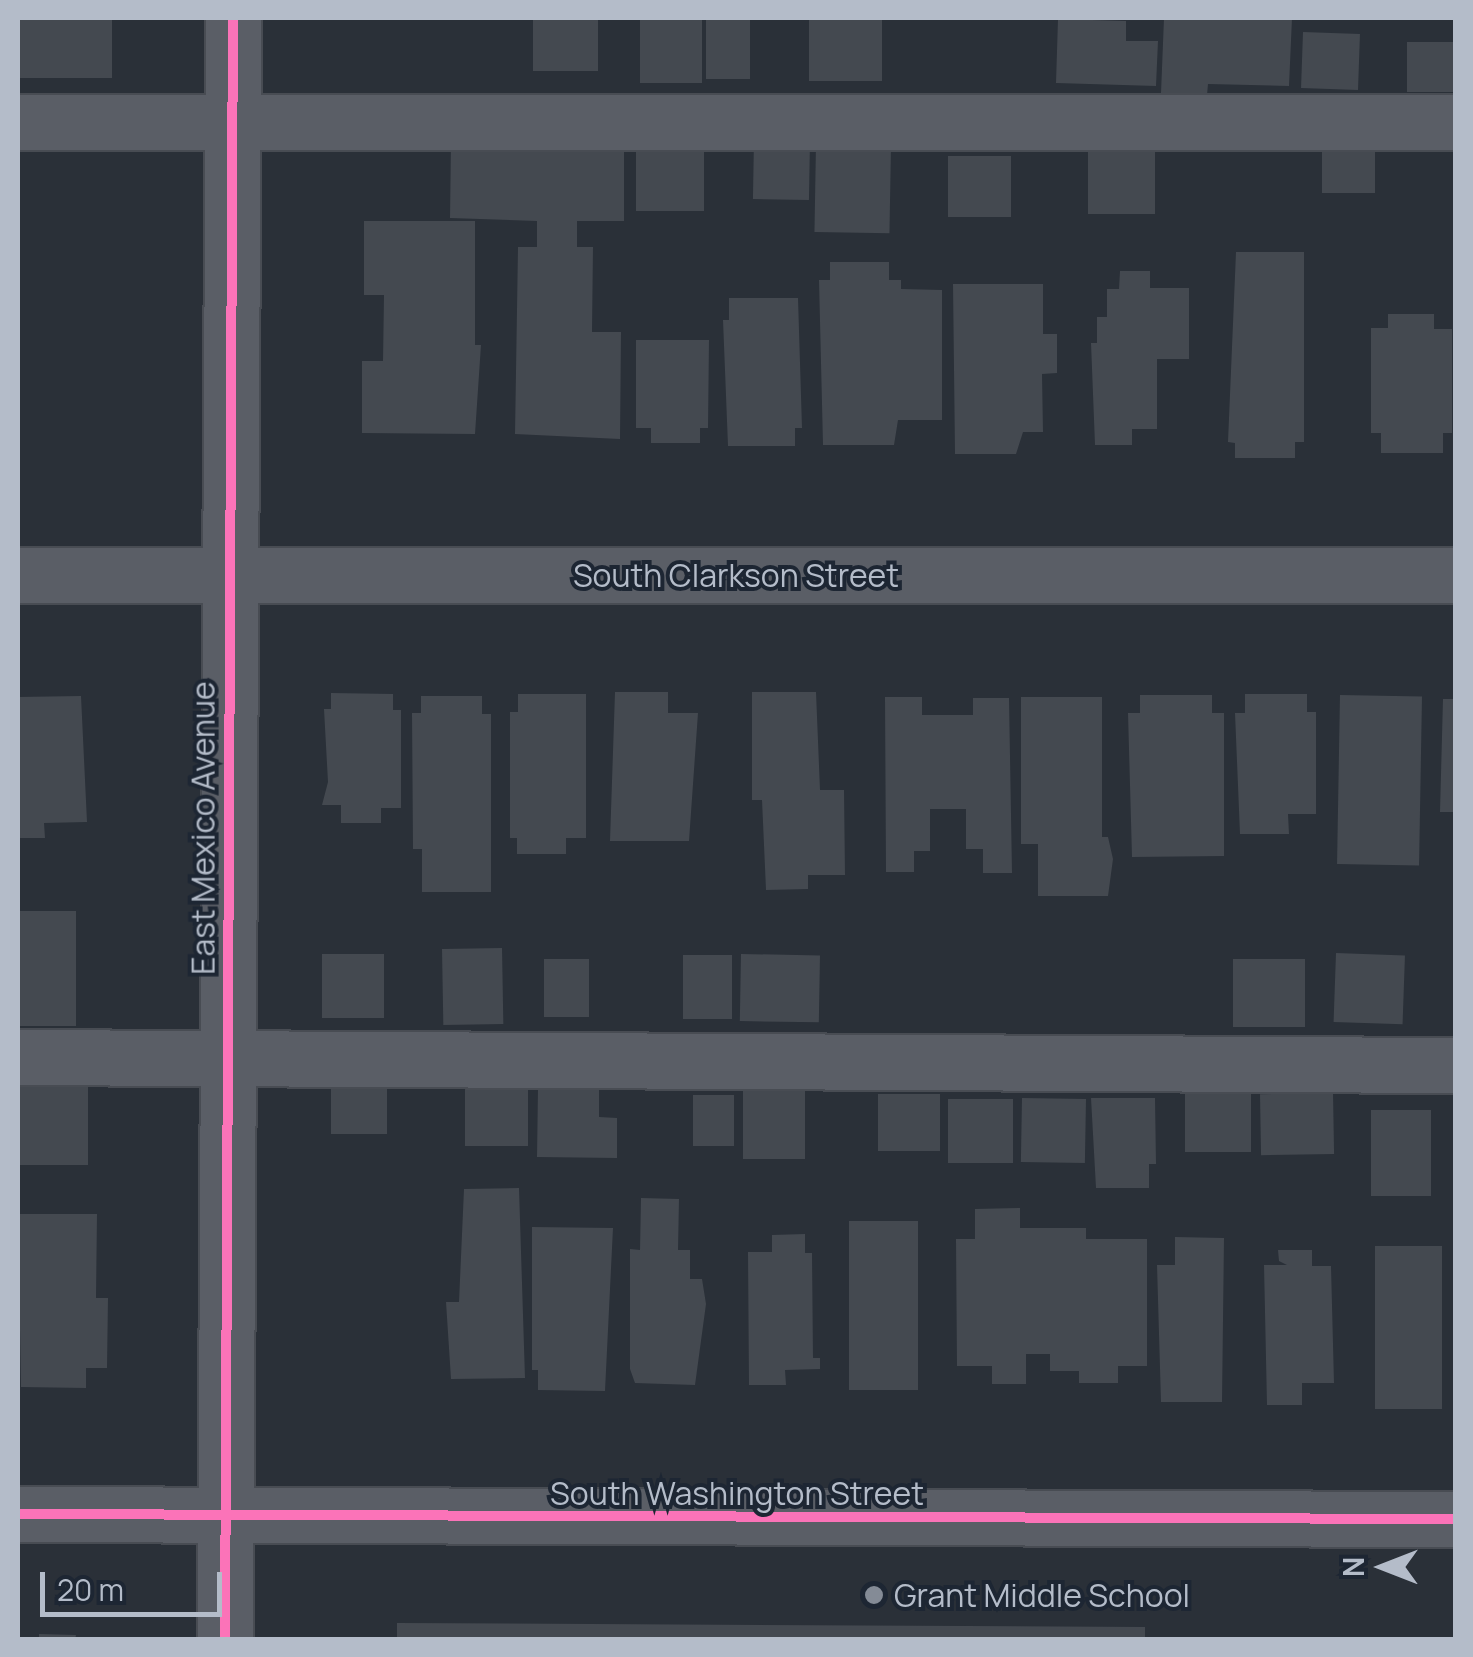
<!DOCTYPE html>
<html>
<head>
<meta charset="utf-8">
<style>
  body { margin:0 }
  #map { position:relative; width:1473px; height:1657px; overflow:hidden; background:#2a3038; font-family:Manrope,sans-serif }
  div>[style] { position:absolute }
  .building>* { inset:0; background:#444950; transform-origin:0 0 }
  .roads { filter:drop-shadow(2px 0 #484c53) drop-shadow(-2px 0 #484c53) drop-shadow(0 2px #484c53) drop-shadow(0 -2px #484c53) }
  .minor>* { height:55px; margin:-27.5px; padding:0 27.5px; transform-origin:27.5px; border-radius:27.5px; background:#5a5e66 }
  .cycleway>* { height:10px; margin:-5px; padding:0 5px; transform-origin:5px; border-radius:5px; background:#fb73b8 }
  .dots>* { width:28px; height:28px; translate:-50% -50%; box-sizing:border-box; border:5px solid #1d2633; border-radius:50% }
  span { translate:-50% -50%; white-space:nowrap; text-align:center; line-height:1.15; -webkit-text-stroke:8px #1d2633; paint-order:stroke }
  .street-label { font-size:32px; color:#b4bcc9 }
  .poi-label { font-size:32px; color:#b4bcc9 }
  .left { translate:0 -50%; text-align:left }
  .frame { position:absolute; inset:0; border:20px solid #b4bcc9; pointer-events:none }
  .north { position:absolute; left:1333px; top:1517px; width:100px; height:100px; -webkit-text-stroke:8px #1d2633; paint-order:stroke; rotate:270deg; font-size:28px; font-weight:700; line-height:40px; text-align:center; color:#b4bcc9 }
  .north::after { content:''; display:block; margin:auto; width:35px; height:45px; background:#b4bcc9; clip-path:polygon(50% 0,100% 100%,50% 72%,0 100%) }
  .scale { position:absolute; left:40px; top:1572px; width:182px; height:45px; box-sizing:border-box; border:5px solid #b4bcc9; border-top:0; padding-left:12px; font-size:30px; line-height:35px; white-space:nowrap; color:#b4bcc9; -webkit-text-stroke:8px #1d2633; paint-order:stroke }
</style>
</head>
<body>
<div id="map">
  <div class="building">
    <div style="left:18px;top:18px;width:94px;height:60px"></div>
    <div style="left:533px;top:18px;width:65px;height:53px"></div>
    <div style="left:706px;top:18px;width:44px;height:61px"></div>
    <div style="left:809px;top:18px;width:73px;height:63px"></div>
    <div style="clip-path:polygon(1164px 18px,1292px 18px,1289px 86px,1208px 84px,1207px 95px,1161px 93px)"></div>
    <div style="clip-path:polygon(1058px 19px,1126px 21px,1126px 41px,1158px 41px,1156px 86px,1056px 83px)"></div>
    <div style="left:702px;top:20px;width:63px;height:62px;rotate:90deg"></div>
    <div style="left:1303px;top:32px;width:57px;height:56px;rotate:2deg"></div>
    <div style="left:1456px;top:42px;width:50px;height:49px;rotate:90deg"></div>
    <div style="left:1322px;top:132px;width:53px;height:61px"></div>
    <div style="left:754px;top:139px;width:56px;height:60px;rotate:1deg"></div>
    <div style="clip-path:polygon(451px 141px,624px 144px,624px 221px,577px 221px,577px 247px,593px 247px,592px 332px,621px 332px,620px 439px,515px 434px,518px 247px,537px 247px,537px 221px,450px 218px)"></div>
    <div style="left:816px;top:144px;width:75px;height:88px;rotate:1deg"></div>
    <div style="left:1088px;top:148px;width:67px;height:66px"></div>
    <div style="left:704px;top:151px;width:60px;height:68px;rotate:90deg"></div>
    <div style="left:948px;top:156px;width:63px;height:61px"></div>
    <div style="clip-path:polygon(364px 221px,475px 221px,475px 345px,481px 345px,475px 434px,362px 433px,362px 361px,383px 361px,384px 295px,364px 295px)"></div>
    <div style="clip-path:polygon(1236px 252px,1304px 252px,1304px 442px,1295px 442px,1295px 458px,1235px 458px,1235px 443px,1228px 442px)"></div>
    <div style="clip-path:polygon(830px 262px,889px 262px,889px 280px,901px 280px,901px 289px,942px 290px,942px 420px,898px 420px,894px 445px,823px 445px,819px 280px,830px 280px)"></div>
    <div style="clip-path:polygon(1120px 271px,1150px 271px,1150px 288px,1189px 288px,1189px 359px,1157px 359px,1157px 429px,1132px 429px,1132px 445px,1095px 445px,1091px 343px,1097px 343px,1097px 317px,1107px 317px,1107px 289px,1119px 289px)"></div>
    <div style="clip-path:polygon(953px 284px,1043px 284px,1043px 334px,1057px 334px,1057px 373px,1042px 374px,1043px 432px,1023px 432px,1016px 454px,955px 454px)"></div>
    <div style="clip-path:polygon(729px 298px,798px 298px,802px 428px,795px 428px,795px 446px,728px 446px,723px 320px,729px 320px)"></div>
    <div style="clip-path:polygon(1388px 314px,1434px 314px,1434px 329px,1452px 329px,1452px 433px,1443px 433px,1443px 453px,1381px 453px,1381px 433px,1371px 433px,1371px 328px,1388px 328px)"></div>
    <div style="clip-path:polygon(636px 340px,709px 340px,708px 428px,700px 428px,700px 443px,651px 443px,651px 428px,636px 428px)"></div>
    <div style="clip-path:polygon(615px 692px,668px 692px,668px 713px,698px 713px,689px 841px,610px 841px)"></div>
    <div style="clip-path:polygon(752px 692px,816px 692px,820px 790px,844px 790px,845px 875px,808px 875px,808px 889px,766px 890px,762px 800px,752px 800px)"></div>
    <div style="clip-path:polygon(331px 693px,393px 694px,393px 710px,401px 710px,401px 808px,381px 808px,381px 823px,341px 823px,341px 805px,322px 805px,328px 782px,324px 709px,331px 709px)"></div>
    <div style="clip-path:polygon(518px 694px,586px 694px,586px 838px,566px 838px,566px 854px,517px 854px,517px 838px,510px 838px,510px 712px,518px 712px)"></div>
    <div style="clip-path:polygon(1245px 694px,1307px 694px,1307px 712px,1316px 712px,1316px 814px,1288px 814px,1289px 834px,1240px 834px,1235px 713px,1245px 713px)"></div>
    <div style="clip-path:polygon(1140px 695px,1212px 695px,1212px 713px,1224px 713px,1224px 856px,1132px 857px,1128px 713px,1140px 713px)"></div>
    <div style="left:1340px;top:695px;width:82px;height:169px;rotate:1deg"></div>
    <div style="clip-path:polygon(81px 696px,87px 822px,44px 823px,45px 838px,18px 838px,18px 697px)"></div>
    <div style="clip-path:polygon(421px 696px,482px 696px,482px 714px,491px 714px,491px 892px,422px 892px,422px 849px,413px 849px,412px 713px,421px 713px)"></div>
    <div style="clip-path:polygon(885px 697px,922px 697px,922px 715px,973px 715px,973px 698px,1009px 698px,1012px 873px,983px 873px,983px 849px,966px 849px,966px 809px,930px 809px,930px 851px,914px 851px,914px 872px,886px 872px)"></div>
    <div style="clip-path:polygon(1021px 697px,1102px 697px,1102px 837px,1108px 837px,1113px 859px,1108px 896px,1038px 896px,1038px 844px,1021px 844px)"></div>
    <div style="clip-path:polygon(1443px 699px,1456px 699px,1456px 812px,1440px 812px)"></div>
    <div style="left:18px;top:911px;width:58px;height:115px"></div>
    <div style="left:502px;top:948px;width:76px;height:60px;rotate:89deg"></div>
    <div style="left:1336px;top:953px;width:69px;height:69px;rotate:2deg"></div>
    <div style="left:384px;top:954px;width:64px;height:62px;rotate:90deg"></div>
    <div style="left:741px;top:954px;width:79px;height:67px;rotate:1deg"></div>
    <div style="left:683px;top:955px;width:49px;height:64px"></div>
    <div style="left:544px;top:959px;width:45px;height:58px"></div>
    <div style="left:1233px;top:959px;width:72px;height:68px"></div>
    <div style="left:18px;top:1072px;width:70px;height:93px"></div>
    <div style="left:387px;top:1079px;width:55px;height:56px;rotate:90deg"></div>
    <div style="left:465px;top:1082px;width:63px;height:64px"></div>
    <div style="clip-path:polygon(538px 1088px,599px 1089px,599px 1117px,617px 1118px,617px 1158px,537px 1157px)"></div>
    <div style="left:805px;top:1088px;width:71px;height:62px;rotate:90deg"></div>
    <div style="left:1185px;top:1092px;width:66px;height:60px"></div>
    <div style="left:1333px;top:1093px;width:61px;height:73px;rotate:89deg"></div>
    <div style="left:878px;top:1094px;width:62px;height:57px"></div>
    <div style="left:693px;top:1095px;width:41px;height:51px"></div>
    <div style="left:1022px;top:1098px;width:64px;height:64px;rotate:1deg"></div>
    <div style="clip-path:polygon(1091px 1098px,1155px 1098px,1156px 1164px,1149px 1164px,1149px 1188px,1096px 1188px)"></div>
    <div style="left:948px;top:1099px;width:65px;height:64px"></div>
    <div style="left:1371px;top:1110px;width:60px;height:86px"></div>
    <div style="clip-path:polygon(519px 1188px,525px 1378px,451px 1379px,446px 1302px,459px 1302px,464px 1189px)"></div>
    <div style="clip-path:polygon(641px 1198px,679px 1199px,678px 1250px,690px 1250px,690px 1279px,702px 1279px,706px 1304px,695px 1385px,635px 1383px,630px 1369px,630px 1249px,640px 1250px)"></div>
    <div style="clip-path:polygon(1020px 1208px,1020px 1228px,1086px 1228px,1086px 1239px,1147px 1239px,1147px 1366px,1118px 1366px,1118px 1383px,1079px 1383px,1079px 1371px,1050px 1371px,1050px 1354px,1026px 1354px,1026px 1384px,992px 1384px,992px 1366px,957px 1366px,956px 1239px,975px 1239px,975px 1209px)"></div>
    <div style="clip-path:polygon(18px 1214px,97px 1214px,96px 1298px,108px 1298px,107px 1368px,86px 1368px,86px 1388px,21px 1387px)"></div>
    <div style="left:849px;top:1221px;width:69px;height:169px"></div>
    <div style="clip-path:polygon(532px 1227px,613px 1228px,605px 1391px,538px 1390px,538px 1370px,532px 1370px)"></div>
    <div style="clip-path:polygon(805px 1234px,805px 1253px,812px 1253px,813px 1358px,820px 1358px,820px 1369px,785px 1370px,786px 1385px,749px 1385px,748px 1252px,772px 1252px,772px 1235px)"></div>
    <div style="clip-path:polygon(1175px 1237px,1224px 1238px,1222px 1402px,1161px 1402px,1157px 1265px,1175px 1265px)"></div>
    <div style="left:1375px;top:1246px;width:67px;height:163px"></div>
    <div style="clip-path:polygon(1278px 1250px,1312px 1250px,1312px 1266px,1331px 1266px,1334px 1383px,1302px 1383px,1302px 1405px,1267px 1405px,1264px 1265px,1287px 1265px,1279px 1261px)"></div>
    <div style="clip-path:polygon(397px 1623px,1145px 1627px,1145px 1640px,397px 1640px)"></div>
    <div style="clip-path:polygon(39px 1634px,76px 1635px,75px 1640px,39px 1640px)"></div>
  </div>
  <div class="roads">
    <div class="minor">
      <div style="left:18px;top:122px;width:1438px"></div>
      <div style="left:18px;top:575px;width:1438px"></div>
      <div style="left:18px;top:1057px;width:1438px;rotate:0.32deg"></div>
      <div style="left:18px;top:1514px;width:1438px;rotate:0.2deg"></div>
      <div style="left:225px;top:1640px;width:1622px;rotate:-89.72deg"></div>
    </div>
  </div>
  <div class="cycleway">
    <div style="left:18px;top:1514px;width:1438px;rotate:0.2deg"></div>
    <div style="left:225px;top:1640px;width:1622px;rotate:-89.72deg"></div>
  </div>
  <div class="dots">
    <div style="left:874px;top:1595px;background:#848b96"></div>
  </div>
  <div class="street-label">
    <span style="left:736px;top:575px">South Clarkson Street</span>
    <span style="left:203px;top:828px;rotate:-90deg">East Mexico Avenue</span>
    <span style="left:737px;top:1493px">South Washington Street</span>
  </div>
  <div class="poi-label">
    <span class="left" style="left:894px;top:1595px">Grant Middle School</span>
  </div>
  <div class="frame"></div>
  <div class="north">N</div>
  <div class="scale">20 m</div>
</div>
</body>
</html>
